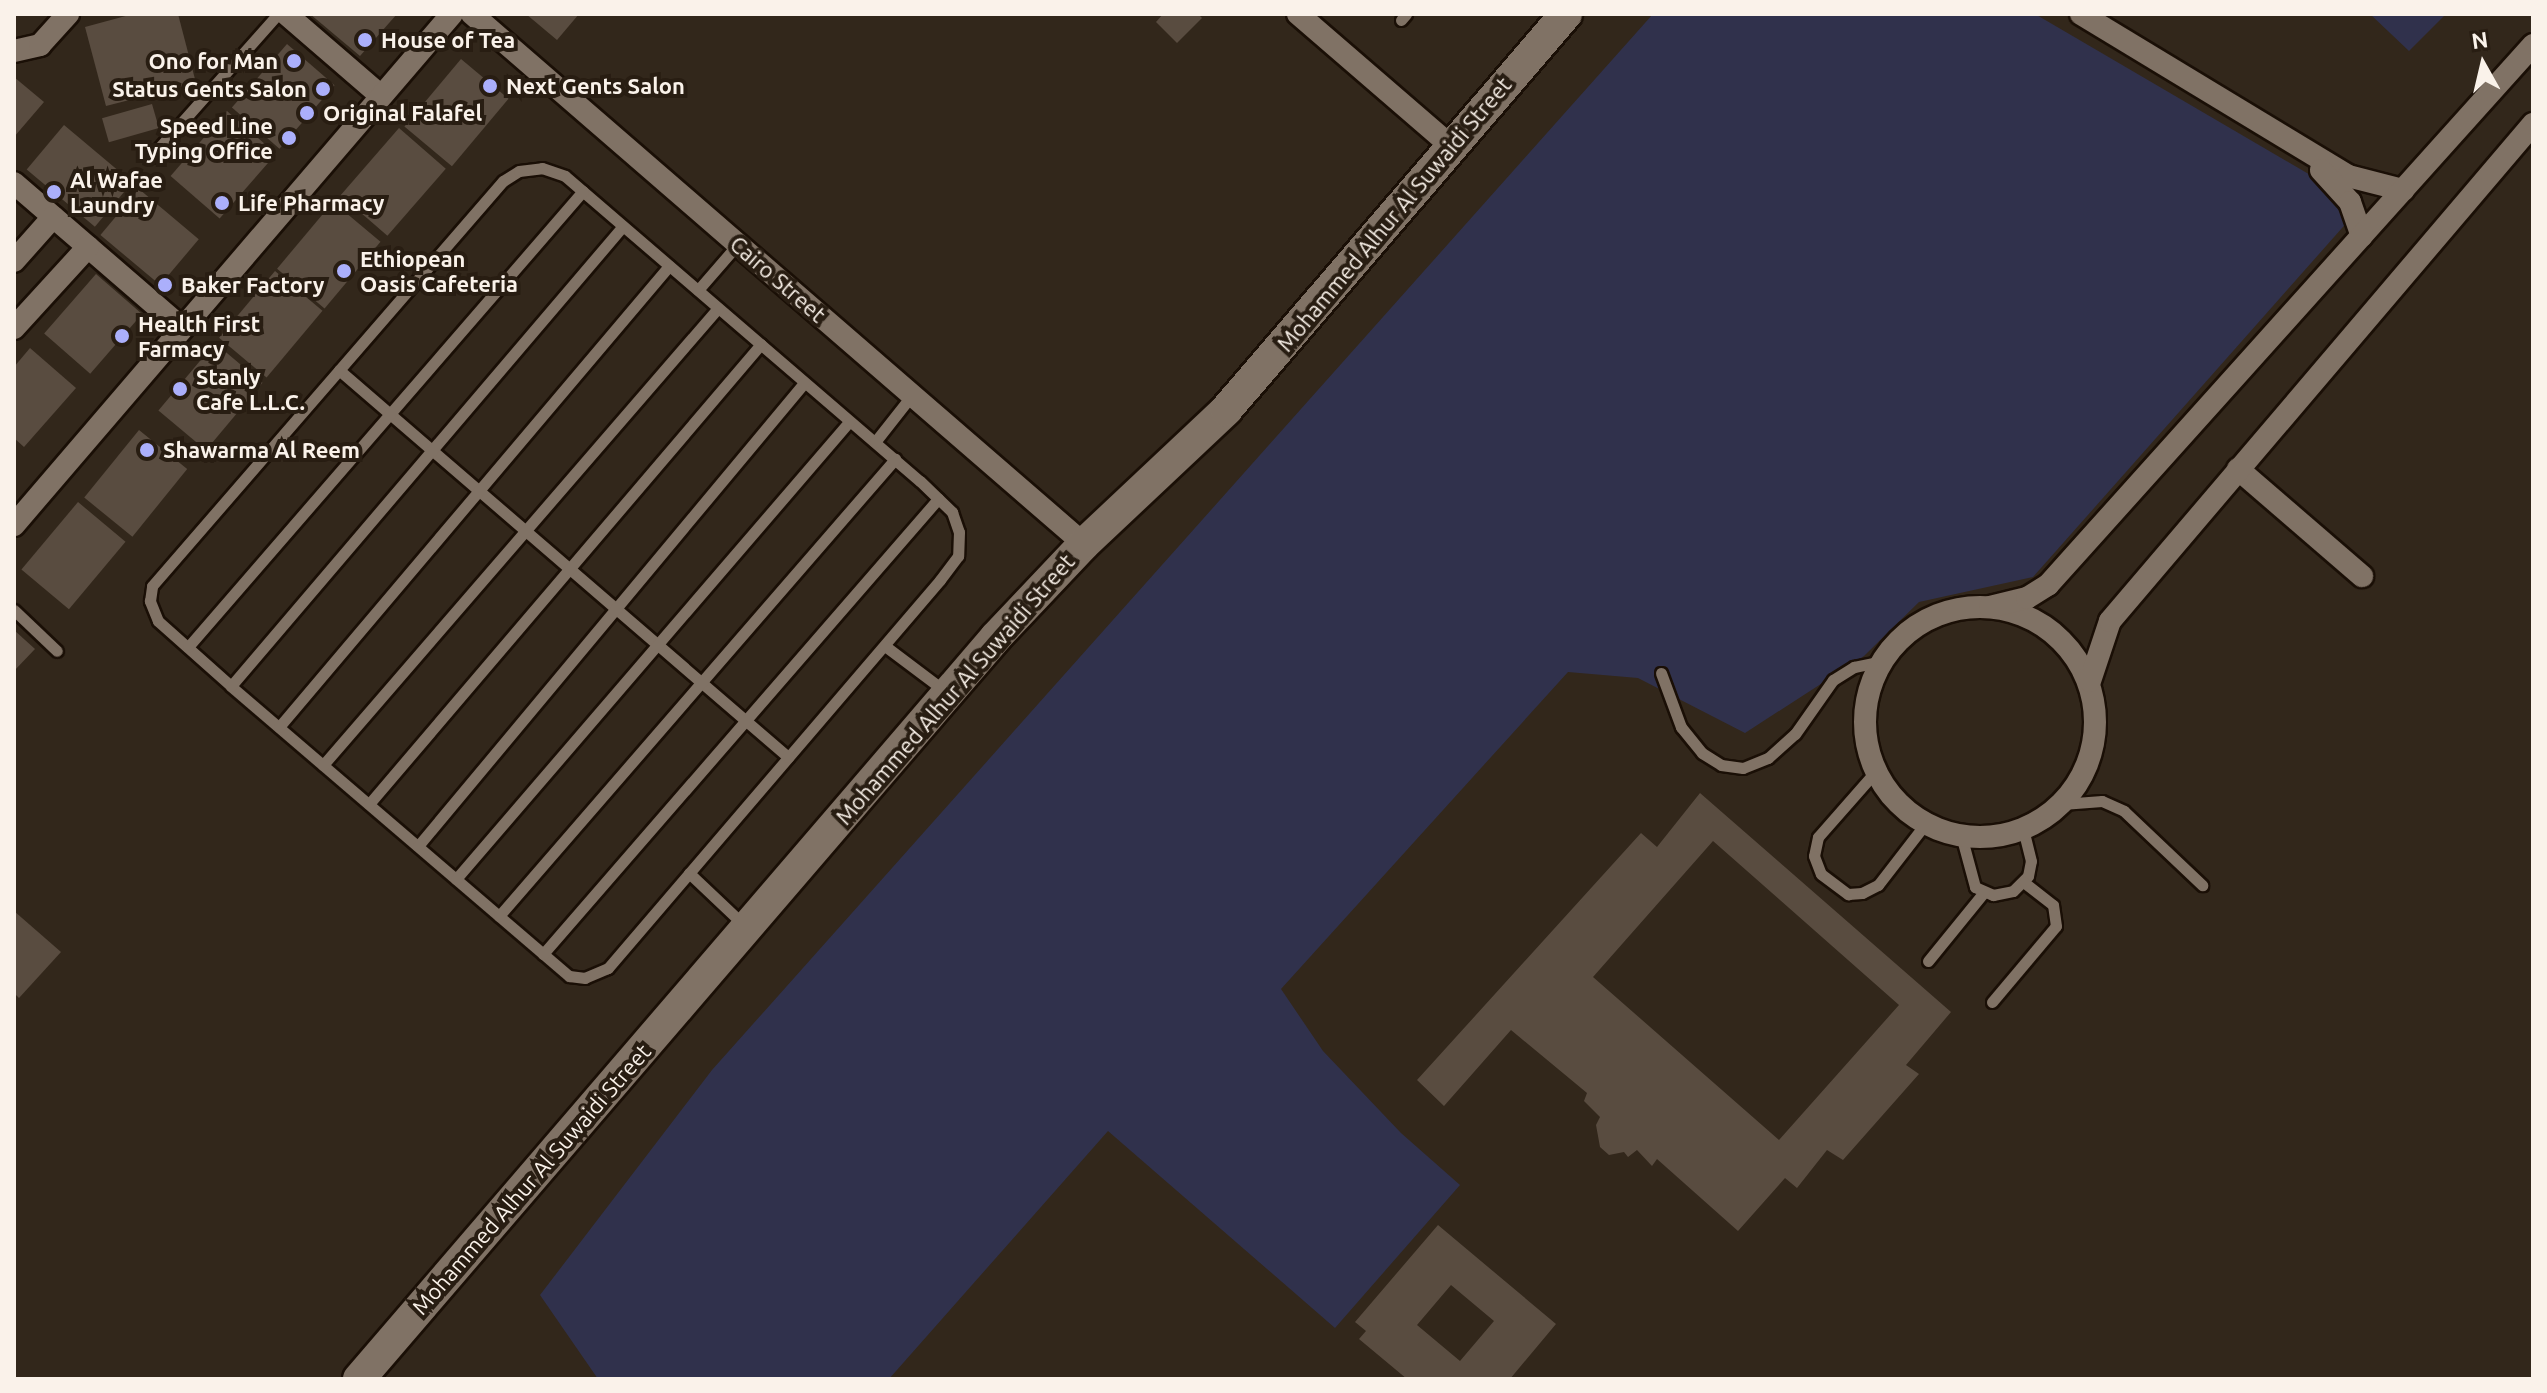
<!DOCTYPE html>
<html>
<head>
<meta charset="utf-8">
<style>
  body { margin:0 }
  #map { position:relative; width:2547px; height:1393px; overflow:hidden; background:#32271b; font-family:Ubuntu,sans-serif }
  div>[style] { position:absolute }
  .green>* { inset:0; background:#30314c }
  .building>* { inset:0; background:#594c40; transform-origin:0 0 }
  .roads { filter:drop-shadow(2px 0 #1a0f06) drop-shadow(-2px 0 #1a0f06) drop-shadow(0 2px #1a0f06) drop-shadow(0 -2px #1a0f06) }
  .lane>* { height:11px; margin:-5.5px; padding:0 5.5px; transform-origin:5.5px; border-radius:5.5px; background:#807265 }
  .street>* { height:22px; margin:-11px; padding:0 11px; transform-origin:11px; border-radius:11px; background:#807265 }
  .street>.ring { margin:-11px; padding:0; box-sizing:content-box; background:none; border:22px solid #807265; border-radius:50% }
  .secondary>* { height:32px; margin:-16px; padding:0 16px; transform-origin:16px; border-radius:16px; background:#807265 }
  .dots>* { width:22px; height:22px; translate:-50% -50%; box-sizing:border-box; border:4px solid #281d12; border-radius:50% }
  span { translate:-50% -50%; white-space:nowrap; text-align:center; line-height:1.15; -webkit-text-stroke:8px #281d12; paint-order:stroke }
  .poi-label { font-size:22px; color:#faf2ea; font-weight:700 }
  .left { translate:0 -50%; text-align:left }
  .right { translate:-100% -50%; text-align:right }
  .street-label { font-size:22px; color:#faf2ea }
  .frame { position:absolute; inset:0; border:16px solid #faf2ea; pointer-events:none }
  .north { position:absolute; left:2443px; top:24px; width:80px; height:80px; -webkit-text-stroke:6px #281d12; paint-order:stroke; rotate:352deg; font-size:22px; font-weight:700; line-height:32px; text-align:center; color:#faf2ea }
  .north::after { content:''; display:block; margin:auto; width:28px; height:36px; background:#faf2ea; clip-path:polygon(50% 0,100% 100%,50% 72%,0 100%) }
</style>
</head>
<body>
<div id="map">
  <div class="green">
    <div style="clip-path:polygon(1653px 14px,2035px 14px,2324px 183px,2350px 219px,2033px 577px,1919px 602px,1864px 656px,1745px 733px,1638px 678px,1568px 672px,1281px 989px,1323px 1051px,1401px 1133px,1460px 1185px,1335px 1328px,1108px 1131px,889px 1379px,598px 1379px,540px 1295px,712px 1070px)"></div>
    <div style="clip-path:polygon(2370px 14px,2446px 14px,2409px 51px)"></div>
  </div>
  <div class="building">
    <div style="clip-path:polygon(133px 14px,178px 14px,196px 83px,106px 106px,85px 27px)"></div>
    <div style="clip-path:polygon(310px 14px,397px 14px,360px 56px)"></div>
    <div style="clip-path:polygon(526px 14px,579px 14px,557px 40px)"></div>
    <div style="clip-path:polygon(1163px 14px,1198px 14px,1202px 18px,1177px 43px,1156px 22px)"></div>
    <div style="left:287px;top:44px;width:63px;height:84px;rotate:41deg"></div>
    <div style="left:461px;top:59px;width:62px;height:88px;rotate:40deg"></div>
    <div style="clip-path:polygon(14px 77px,44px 102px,14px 137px)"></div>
    <div style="left:152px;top:104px;width:25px;height:52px;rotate:74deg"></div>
    <div style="left:227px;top:111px;width:65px;height:86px;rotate:41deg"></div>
    <div style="left:64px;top:125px;width:89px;height:58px;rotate:40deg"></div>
    <div style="left:399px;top:128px;width:62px;height:89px;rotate:41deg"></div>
    <div style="left:139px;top:189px;width:78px;height:60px;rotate:40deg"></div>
    <div style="left:333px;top:202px;width:62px;height:87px;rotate:40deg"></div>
    <div style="left:275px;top:271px;width:62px;height:87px;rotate:40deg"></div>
    <div style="left:96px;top:274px;width:61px;height:79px;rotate:41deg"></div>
    <div style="left:215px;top:343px;width:62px;height:88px;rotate:40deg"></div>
    <div style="clip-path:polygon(30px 348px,76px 388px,24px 447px,14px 438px,14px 367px)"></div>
    <div style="left:139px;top:430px;width:62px;height:87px;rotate:39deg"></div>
    <div style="left:78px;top:502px;width:62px;height:88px;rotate:40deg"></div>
    <div style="clip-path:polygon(14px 630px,35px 649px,14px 671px)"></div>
    <div style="clip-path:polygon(evenodd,1700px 793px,1951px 1012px,1906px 1065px,1919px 1074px,1843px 1160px,1827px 1150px,1797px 1188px,1785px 1178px,1738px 1231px,1657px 1159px,1652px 1166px,1637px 1150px,1628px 1157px,1624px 1152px,1609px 1155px,1600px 1147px,1596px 1125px,1600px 1117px,1584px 1101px,1587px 1093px,1511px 1030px,1444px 1106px,1417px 1080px,1641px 833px,1657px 847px,1700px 793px,1713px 841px,1899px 1005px,1779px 1140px,1593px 977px,1713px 841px)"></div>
    <div style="clip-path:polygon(14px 911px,61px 952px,19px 998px,14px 993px)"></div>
    <div style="clip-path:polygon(evenodd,1438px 1225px,1556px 1324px,1510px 1379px,1407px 1379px,1359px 1339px,1366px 1331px,1355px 1322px,1438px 1225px,1451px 1285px,1494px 1321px,1460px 1361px,1417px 1325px,1451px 1285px)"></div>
  </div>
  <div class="roads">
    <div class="lane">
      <div style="left:1401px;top:20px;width:8px;rotate:-50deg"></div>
      <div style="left:151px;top:157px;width:191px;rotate:-48.4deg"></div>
      <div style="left:542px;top:168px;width:24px;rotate:19deg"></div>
      <div style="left:565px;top:176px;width:468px;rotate:40.7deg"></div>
      <div style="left:920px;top:481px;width:45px;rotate:44.1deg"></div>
      <div style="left:952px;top:512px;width:21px;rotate:71deg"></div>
      <div style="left:959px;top:532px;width:24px;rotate:92deg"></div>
      <div style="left:958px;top:556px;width:30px;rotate:127deg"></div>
      <div style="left:940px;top:580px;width:511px;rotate:130.55deg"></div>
      <div style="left:608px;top:968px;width:25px;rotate:157deg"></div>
      <div style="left:585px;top:978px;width:16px;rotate:-173deg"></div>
      <div style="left:569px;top:976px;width:445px;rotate:-139.4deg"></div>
      <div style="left:231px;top:686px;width:98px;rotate:-138.3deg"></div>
      <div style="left:158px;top:621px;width:22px;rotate:-112deg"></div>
      <div style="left:150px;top:601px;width:15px;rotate:-82deg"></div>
      <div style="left:152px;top:586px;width:536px;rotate:-49.09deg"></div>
      <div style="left:503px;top:181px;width:19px;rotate:-32deg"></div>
      <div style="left:519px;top:171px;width:23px;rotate:-7deg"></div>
      <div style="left:698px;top:290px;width:61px;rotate:-49deg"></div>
      <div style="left:339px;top:370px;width:593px;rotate:40.76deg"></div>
      <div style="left:875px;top:442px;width:60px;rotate:-51.8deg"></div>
      <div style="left:14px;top:610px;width:59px;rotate:43.6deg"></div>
      <div style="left:885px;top:646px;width:75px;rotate:36.9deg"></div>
      <div style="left:188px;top:647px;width:603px;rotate:-49.1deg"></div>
      <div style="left:1661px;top:673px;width:58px;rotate:69.7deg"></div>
      <div style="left:1681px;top:727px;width:33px;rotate:51deg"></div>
      <div style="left:1702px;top:753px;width:22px;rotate:32deg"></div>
      <div style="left:1721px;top:765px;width:22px;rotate:8deg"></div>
      <div style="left:1743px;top:768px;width:27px;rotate:-22deg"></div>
      <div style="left:1768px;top:758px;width:36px;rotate:-42deg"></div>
      <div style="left:1795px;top:734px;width:66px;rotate:-54.9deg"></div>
      <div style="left:1833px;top:680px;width:25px;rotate:-32deg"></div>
      <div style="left:1854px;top:667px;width:30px;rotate:-12deg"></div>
      <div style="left:231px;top:686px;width:604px;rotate:-49.56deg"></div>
      <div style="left:279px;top:727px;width:604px;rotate:-49.77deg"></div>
      <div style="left:323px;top:765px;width:604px;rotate:-49.16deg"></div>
      <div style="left:1876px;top:771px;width:88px;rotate:131.3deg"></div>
      <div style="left:1818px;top:837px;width:19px;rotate:102deg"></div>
      <div style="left:1814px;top:856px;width:19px;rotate:69deg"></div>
      <div style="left:1821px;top:874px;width:34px;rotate:37deg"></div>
      <div style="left:1848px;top:894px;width:14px;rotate:-4deg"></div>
      <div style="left:1862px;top:893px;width:18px;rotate:-27deg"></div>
      <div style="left:1878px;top:885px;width:78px;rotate:-52.3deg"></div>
      <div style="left:369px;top:804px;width:604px;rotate:-49.56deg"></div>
      <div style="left:2062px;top:804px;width:40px;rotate:-4.3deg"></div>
      <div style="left:2102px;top:801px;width:24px;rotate:24deg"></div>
      <div style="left:2124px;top:811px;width:108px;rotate:43.5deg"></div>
      <div style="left:1961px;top:835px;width:54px;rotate:74.9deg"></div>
      <div style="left:1975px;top:887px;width:20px;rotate:24deg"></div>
      <div style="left:1993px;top:895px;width:20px;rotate:-11deg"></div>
      <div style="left:2013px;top:891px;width:21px;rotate:-45deg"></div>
      <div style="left:2028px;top:876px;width:15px;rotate:-79deg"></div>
      <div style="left:2031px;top:861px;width:32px;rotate:-104deg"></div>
      <div style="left:418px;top:846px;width:603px;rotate:-50.18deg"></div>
      <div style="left:689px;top:873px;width:76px;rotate:43.4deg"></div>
      <div style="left:456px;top:879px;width:603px;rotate:-49.31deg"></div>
      <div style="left:499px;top:916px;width:605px;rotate:-49.09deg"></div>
      <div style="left:543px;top:954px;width:603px;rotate:-49.04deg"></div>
      <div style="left:1928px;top:961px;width:89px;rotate:-50.9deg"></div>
      <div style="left:1992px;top:1002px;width:99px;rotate:-49.9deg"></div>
      <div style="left:2056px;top:926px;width:21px;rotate:-98deg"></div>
      <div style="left:2053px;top:905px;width:36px;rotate:-142deg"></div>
    </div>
    <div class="street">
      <div style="left:286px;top:14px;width:125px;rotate:40.8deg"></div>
      <div style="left:472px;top:14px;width:810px;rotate:40.89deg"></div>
      <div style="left:1298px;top:14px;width:202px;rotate:40.8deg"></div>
      <div style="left:2081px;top:14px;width:312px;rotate:31.2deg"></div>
      <div style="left:2348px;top:176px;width:57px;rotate:14.3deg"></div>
      <div style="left:14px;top:51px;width:27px;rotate:-13deg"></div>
      <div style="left:40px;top:45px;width:42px;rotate:-47.9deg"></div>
      <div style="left:2321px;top:170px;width:43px;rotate:47.8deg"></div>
      <div style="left:2350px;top:202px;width:36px;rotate:71deg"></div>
      <div style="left:14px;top:183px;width:222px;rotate:40.8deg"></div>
      <div style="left:14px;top:261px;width:59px;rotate:-48.4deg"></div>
      <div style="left:14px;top:328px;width:110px;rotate:-47.6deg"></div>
      <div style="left:2238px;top:469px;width:164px;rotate:40.8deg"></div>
      <div style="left:14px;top:525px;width:673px;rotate:-49.4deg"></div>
      <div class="ring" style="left:1865px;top:607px;width:208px;height:208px"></div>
      <div style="left:1990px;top:607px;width:38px;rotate:-14deg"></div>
      <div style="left:2027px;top:598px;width:25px;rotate:-32deg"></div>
      <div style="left:2048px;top:585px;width:726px;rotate:-48.07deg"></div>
      <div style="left:2090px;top:681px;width:63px;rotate:-71.6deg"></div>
      <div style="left:2110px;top:621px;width:653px;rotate:-49.6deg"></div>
    </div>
    <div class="secondary">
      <div style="left:359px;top:1379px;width:978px;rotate:-49.35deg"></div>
      <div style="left:996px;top:637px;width:128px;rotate:-46.6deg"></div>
      <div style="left:1084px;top:544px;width:195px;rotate:-43.3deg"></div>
      <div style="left:1226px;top:410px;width:522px;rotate:-49.35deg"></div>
    </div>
  </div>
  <div class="dots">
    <div style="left:365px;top:40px;background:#abaffb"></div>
    <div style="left:294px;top:61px;background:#abaffb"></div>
    <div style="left:490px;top:86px;background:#abaffb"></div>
    <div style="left:323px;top:89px;background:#abaffb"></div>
    <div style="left:307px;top:113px;background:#abaffb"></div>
    <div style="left:289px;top:138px;background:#abaffb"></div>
    <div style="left:54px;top:192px;background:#abaffb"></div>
    <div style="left:222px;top:203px;background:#abaffb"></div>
    <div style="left:344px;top:271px;background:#abaffb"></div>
    <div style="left:165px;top:285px;background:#abaffb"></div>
    <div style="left:122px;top:336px;background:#abaffb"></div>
    <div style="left:180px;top:389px;background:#abaffb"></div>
    <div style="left:147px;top:450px;background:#abaffb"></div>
  </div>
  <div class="poi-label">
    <span class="left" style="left:381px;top:40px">House of Tea</span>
    <span class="right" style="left:278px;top:61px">Ono for Man</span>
    <span class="left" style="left:506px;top:86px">Next Gents Salon</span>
    <span class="right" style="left:307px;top:89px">Status Gents Salon</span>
    <span class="left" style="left:323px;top:113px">Original Falafel</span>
    <span class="right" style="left:273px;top:138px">Speed Line<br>Typing Office</span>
    <span class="left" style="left:70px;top:192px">Al Wafae<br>Laundry</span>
    <span class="left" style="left:238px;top:203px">Life Pharmacy</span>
    <span class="left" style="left:360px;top:271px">Ethiopean<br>Oasis Cafeteria</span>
    <span class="left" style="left:181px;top:285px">Baker Factory</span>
    <span class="left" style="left:138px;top:336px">Health First<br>Farmacy</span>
    <span class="left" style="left:196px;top:389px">Stanly<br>Cafe L.L.C.</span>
    <span class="left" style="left:163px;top:450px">Shawarma Al Reem</span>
  </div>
  <div class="street-label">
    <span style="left:1394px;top:214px;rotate:-50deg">Mohammed Alhur Al Suwaidi Street</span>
    <span style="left:778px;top:279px;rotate:41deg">Cairo Street</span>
    <span style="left:955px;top:689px;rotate:-49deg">Mohammed Alhur Al Suwaidi Street</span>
    <span style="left:531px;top:1179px;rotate:-49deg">Mohammed Alhur Al Suwaidi Street</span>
  </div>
  <div class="frame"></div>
  <div class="north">N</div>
</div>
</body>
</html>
